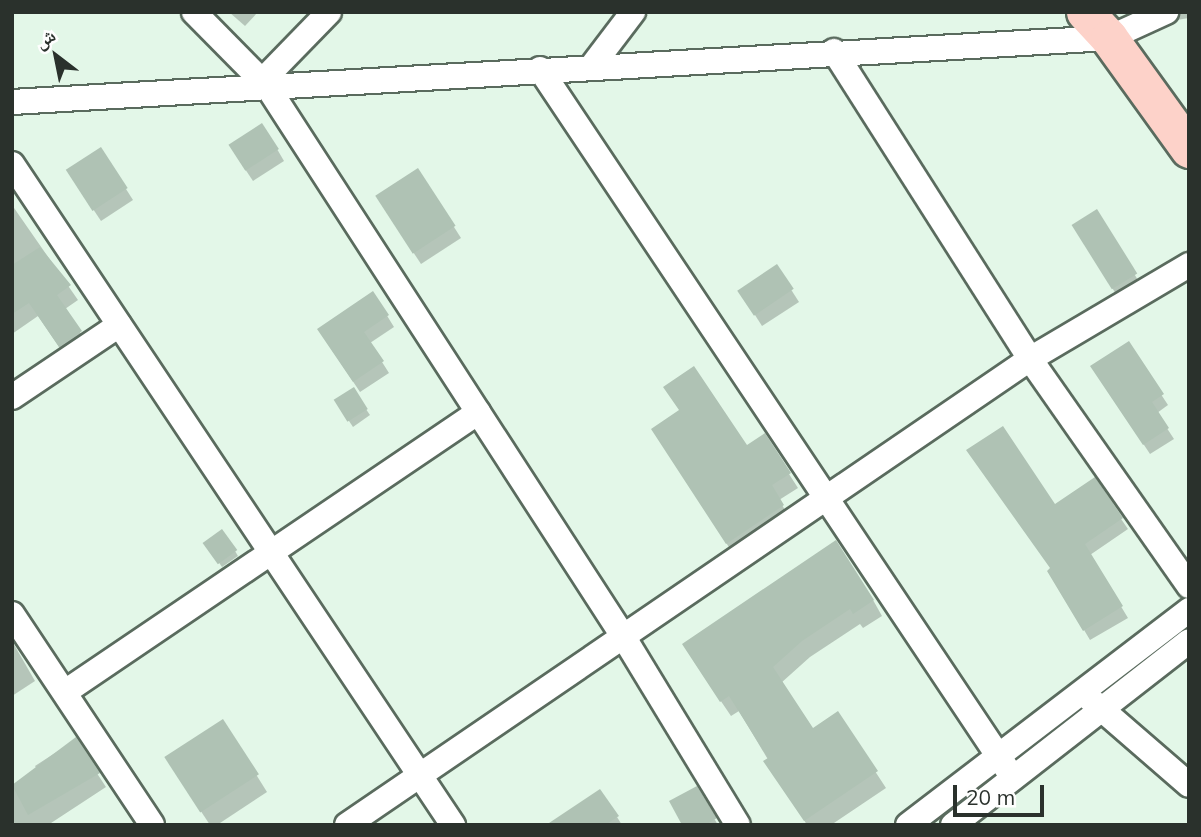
<!DOCTYPE html>
<html>
<head>
<meta charset="utf-8">
<style>
  body { margin:0 }
  #map { position:relative; width:1201px; height:837px; overflow:hidden; background:#e3f7e8; font-family:Mulish,"Noto Naskh Arabic",sans-serif }
  div>[style] { position:absolute }
  .shadow>* { inset:0; background:#0003; transform-origin:0 0 }
  .building>* { inset:0; background:#afc2b4; transform-origin:0 0 }
  .roads { filter:drop-shadow(2px 0 #5a6b5e) drop-shadow(-2px 0 #5a6b5e) drop-shadow(0 2px #5a6b5e) drop-shadow(0 -2px #5a6b5e) }
  .street>* { height:24px; margin:-12px; padding:0 12px; transform-origin:12px; border-radius:12px; background:#fff }
  .primary>* { height:37px; margin:-18.5px; padding:0 18.5px; transform-origin:18.5px; border-radius:18.5px; background:#fdd2c9 }
  span { translate:-50% -50%; white-space:nowrap; text-align:center; line-height:1.15; -webkit-text-stroke:7px #fefefe; paint-order:stroke }
  .frame { position:absolute; inset:0; border:14px solid #2a312c; pointer-events:none }
  .north { position:absolute; left:21px; top:21px; width:70px; height:70px; -webkit-text-stroke:5px #fefefe; paint-order:stroke; rotate:328deg; font-size:19px; font-weight:700; line-height:28px; text-align:center; color:#2a312c }
  .north::after { content:''; display:block; margin:auto; width:24px; height:32px; background:#2a312c; clip-path:polygon(50% 0,100% 100%,50% 72%,0 100%) }
  .scale { position:absolute; left:953px; top:785px; width:91px; height:32px; box-sizing:border-box; border:4px solid #2a312c; border-top:0; padding-left:9px; font-size:21px; line-height:24px; white-space:nowrap; color:#2a312c; -webkit-text-stroke:5px #fefefe; paint-order:stroke }
</style>
</head>
<body>
<div id="map">
  <div class="shadow">
    <div style="clip-path:polygon(229px 12px,258px 12px,245px 26px)"></div>
    <div style="clip-path:polygon(1164px 12px,1189px 12px,1189px 18px,1171px 21px)"></div>
    <div style="clip-path:polygon(277px 149px,284px 161px,253px 181px,237px 157px)"></div>
    <div style="clip-path:polygon(75px 182px,126px 189px,133px 200px,101px 221px)"></div>
    <div style="clip-path:polygon(12px 205px,78px 300px,65px 309px,89px 346px,68px 360px,38px 316px,12px 334px)"></div>
    <div style="clip-path:polygon(384px 208px,454px 227px,461px 238px,421px 264px)"></div>
    <div style="left:1097px;top:212px;width:87px;height:26px;rotate:59deg"></div>
    <div style="clip-path:polygon(776px 266px,799px 302px,762px 326px,746px 301px)"></div>
    <div style="clip-path:polygon(373px 293px,394px 327px,370px 343px,389px 373px,360px 392px,326px 341px)"></div>
    <div style="clip-path:polygon(1128px 344px,1168px 405px,1157px 413px,1174px 439px,1150px 454px,1099px 377px)"></div>
    <div style="clip-path:polygon(353px 390px,370px 415px,353px 427px,339px 406px)"></div>
    <div style="clip-path:polygon(662px 444px,747px 447px,789px 474px,798px 488px,779px 500px,791px 520px,736px 558px)"></div>
    <div style="clip-path:polygon(1094px 480px,1128px 529px,1090px 555px,1128px 618px,1090px 640px,1049px 571px)"></div>
    <div style="clip-path:polygon(209px 548px,235px 551px,238px 556px,222px 567px)"></div>
    <div style="clip-path:polygon(873px 600px,882px 616px,863px 628px,860px 624px,810px 657px,781px 683px,812px 730px,837px 713px,886px 788px,831px 825px,807px 825px,739px 711px,731px 716px,693px 660px)"></div>
    <div style="clip-path:polygon(12px 641px,35px 681px,12px 696px)"></div>
    <div style="clip-path:polygon(223px 722px,267px 792px,217px 825px,210px 825px,177px 775px)"></div>
    <div style="clip-path:polygon(75px 740px,106px 787px,48px 825px,12px 825px,12px 789px,38px 771px,35px 766px)"></div>
    <div style="clip-path:polygon(696px 788px,718px 825px,684px 825px)"></div>
    <div style="clip-path:polygon(617px 817px,622px 825px,549px 825px)"></div>
  </div>
  <div class="building">
    <div style="left:262px;top:123px;width:31px;height:40px;rotate:57deg"></div>
    <div style="left:101px;top:147px;width:49px;height:42px;rotate:57deg"></div>
    <div style="left:418px;top:168px;width:69px;height:51px;rotate:57deg"></div>
    <div style="left:1097px;top:209px;width:76px;height:30px;rotate:58deg"></div>
    <div style="clip-path:polygon(40px 247px,71px 285px,57px 295px,82px 331px,59px 347px,29px 303px,12px 314px,12px 265px)"></div>
    <div style="left:777px;top:264px;width:30px;height:48px;rotate:56deg"></div>
    <div style="clip-path:polygon(373px 291px,389px 315px,364px 332px,384px 361px,353px 382px,317px 329px)"></div>
    <div style="clip-path:polygon(1129px 341px,1164px 394px,1152px 402px,1169px 428px,1143px 445px,1090px 366px)"></div>
    <div style="clip-path:polygon(694px 366px,747px 445px,765px 433px,791px 473px,772px 485px,784px 505px,726px 544px,651px 429px,679px 410px,663px 387px)"></div>
    <div style="left:354px;top:387px;width:26px;height:24px;rotate:58deg"></div>
    <div style="clip-path:polygon(1003px 426px,1055px 504px,1095px 477px,1123px 518px,1085px 544px,1123px 606px,1083px 631px,1047px 571px,1050px 568px,966px 450px)"></div>
    <div style="left:222px;top:529px;width:26px;height:24px;rotate:54deg"></div>
    <div style="clip-path:polygon(836px 540px,874px 600px,853px 614px,850px 609px,802px 641px,773px 667px,813px 728px,838px 711px,878px 771px,804px 821px,763px 761px,768px 758px,729px 696px,720px 702px,682px 644px)"></div>
    <div style="left:223px;top:719px;width:66px;height:70px;rotate:57deg"></div>
    <div style="clip-path:polygon(76px 737px,100px 773px,28px 815px,12px 785px)"></div>
    <div style="clip-path:polygon(697px 786px,717px 818px,705px 825px,682px 825px,669px 801px)"></div>
    <div style="clip-path:polygon(600px 789px,619px 816px,605px 825px,546px 825px)"></div>
  </div>
  <div class="roads">
    <div class="street">
      <div style="left:194px;top:12px;width:104px;rotate:45.4deg"></div>
      <div style="left:267px;top:86px;width:655px;rotate:57.09deg"></div>
      <div style="left:623px;top:636px;width:221px;rotate:58.7deg"></div>
      <div style="left:834px;top:51px;width:365px;rotate:57.5deg"></div>
      <div style="left:1030px;top:359px;width:277px;rotate:55deg"></div>
      <div style="left:592px;top:66px;width:68px;rotate:-52.8deg"></div>
      <div style="left:540px;top:69px;width:852px;rotate:56.29deg"></div>
      <div style="left:262px;top:81px;width:96px;rotate:-45.8deg"></div>
      <div style="left:12px;top:102px;width:1099px;rotate:-3.34deg"></div>
      <div style="left:1109px;top:38px;width:63px;rotate:-24.5deg"></div>
      <div style="left:12px;top:164px;width:795px;rotate:56.29deg"></div>
      <div style="left:12px;top:397px;width:129px;rotate:-33.9deg"></div>
      <div style="left:12px;top:614px;width:253px;rotate:56.4deg"></div>
      <div style="left:65px;top:692px;width:499px;rotate:-34.1deg"></div>
      <div style="left:1091px;top:700px;width:130px;rotate:40.9deg"></div>
      <div style="left:347px;top:825px;width:827px;rotate:-34.31deg"></div>
      <div style="left:1030px;top:359px;width:185px;rotate:-30.6deg"></div>
      <div style="left:908px;top:825px;width:354px;rotate:-37.4deg"></div>
      <div style="left:953px;top:825px;width:299px;rotate:-37.9deg"></div>
    </div>
    <div class="primary">
      <div style="left:1085px;top:12px;width:35px;rotate:47deg"></div>
      <div style="left:1109px;top:38px;width:137px;rotate:54.2deg"></div>
    </div>
  </div>
  <div class="frame"></div>
  <div class="north">ش</div>
  <div class="scale">20 m</div>
</div>
</body>
</html>
